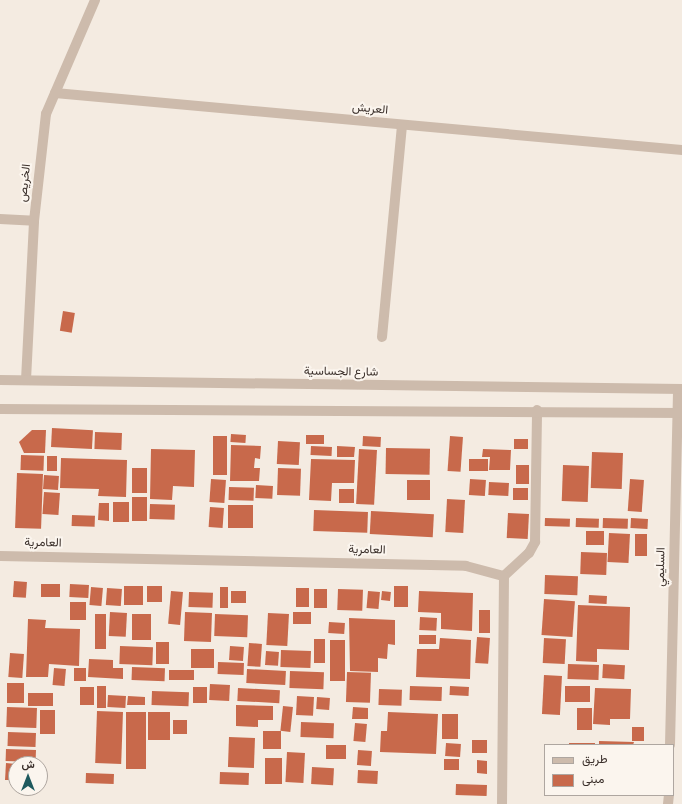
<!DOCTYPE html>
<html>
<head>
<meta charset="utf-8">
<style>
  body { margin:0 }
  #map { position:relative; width:682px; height:804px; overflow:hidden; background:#f4ebe1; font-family:"Roboto Condensed",Vazirmatn,sans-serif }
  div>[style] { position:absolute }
  .building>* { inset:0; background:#c8694b; transform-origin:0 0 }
  .service>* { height:10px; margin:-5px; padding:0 5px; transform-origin:5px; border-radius:5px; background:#cdbbac }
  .minor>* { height:10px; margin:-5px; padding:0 5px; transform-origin:5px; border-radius:5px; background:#cdbbac }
  .tertiary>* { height:10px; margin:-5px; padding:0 5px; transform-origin:5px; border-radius:5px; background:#cdbbac }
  span { translate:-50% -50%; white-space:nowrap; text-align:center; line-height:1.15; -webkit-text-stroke:4px #fbf5ee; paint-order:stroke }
  .street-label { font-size:12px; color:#3b302b }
  .legend { position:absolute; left:544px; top:744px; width:130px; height:52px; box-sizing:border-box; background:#fbf5ee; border:1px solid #aea6a0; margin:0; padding:5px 7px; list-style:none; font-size:12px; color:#3b302b }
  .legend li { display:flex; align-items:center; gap:8px; height:20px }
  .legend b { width:20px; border:1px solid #aea6a0 }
  .north { position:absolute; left:8px; top:756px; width:40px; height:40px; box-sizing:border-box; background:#fbf5ee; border:1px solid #aea6a0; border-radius:50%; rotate:0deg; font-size:11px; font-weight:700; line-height:16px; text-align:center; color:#3b302b }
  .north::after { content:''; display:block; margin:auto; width:14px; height:18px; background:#1f5a5e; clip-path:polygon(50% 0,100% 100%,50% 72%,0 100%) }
</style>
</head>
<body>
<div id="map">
  <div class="building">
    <div style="left:63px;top:311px;width:12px;height:20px;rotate:9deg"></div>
    <div style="left:52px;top:428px;width:41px;height:19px;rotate:3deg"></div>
    <div style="clip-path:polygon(32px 430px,46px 430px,45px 453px,24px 453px,19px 442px)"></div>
    <div style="left:95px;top:432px;width:27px;height:17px;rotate:2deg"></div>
    <div style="left:231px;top:434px;width:15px;height:8px;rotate:4deg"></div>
    <div style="left:306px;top:435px;width:18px;height:9px"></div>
    <div style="left:213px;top:436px;width:14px;height:39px"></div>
    <div style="left:363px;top:436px;width:18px;height:10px;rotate:3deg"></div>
    <div style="left:450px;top:436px;width:13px;height:35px;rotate:4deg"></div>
    <div style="left:514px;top:439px;width:14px;height:10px"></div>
    <div style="left:278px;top:441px;width:22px;height:23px;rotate:3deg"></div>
    <div style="clip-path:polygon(231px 445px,261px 446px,260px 459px,255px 458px,254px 468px,260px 468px,259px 481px,230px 481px)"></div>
    <div style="left:311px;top:446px;width:21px;height:9px;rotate:3deg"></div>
    <div style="clip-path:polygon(337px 446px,355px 447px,354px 457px,337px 457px)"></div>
    <div style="left:386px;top:448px;width:44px;height:26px;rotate:1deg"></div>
    <div style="clip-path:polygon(151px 449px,195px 450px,194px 487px,173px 486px,172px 500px,150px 499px)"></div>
    <div style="left:359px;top:449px;width:18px;height:55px;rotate:3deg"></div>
    <div style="clip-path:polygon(483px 449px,511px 450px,510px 470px,489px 470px,490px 457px,482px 457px)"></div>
    <div style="left:592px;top:452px;width:31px;height:36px;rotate:2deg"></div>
    <div style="left:21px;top:455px;width:23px;height:15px;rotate:2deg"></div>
    <div style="left:47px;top:456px;width:10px;height:15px"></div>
    <div style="clip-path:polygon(61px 458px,127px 460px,126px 497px,98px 496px,99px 489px,60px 488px)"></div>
    <div style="clip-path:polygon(311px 459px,355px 460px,354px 483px,332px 483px,331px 501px,309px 500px)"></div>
    <div style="left:469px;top:459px;width:19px;height:12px"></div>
    <div style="left:516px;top:465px;width:13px;height:19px"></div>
    <div style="left:563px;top:465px;width:26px;height:36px;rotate:2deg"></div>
    <div style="left:132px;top:468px;width:15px;height:25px"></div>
    <div style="left:278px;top:468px;width:23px;height:27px;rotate:2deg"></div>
    <div style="left:17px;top:473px;width:26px;height:55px;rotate:2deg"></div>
    <div style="left:44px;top:475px;width:15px;height:14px;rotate:4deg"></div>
    <div style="left:211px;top:479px;width:15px;height:23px;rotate:4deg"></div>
    <div style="left:470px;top:479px;width:16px;height:16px;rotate:4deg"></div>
    <div style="left:630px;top:479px;width:14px;height:32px;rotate:4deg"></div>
    <div style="left:407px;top:480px;width:23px;height:20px"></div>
    <div style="left:489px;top:482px;width:20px;height:13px;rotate:3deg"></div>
    <div style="left:256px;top:485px;width:17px;height:13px;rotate:3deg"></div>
    <div style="left:229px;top:487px;width:25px;height:13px;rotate:2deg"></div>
    <div style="left:513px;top:488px;width:15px;height:12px"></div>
    <div style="left:339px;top:489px;width:15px;height:14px"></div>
    <div style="left:44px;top:492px;width:16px;height:22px;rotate:4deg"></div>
    <div style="left:132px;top:497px;width:15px;height:24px"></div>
    <div style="left:447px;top:499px;width:18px;height:33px;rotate:3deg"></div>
    <div style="left:113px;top:502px;width:16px;height:20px"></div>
    <div style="clip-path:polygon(99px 503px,109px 503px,109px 521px,98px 520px)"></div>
    <div style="left:150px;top:504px;width:25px;height:15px;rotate:2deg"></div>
    <div style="left:228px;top:505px;width:25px;height:23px"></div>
    <div style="left:210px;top:507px;width:14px;height:20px;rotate:4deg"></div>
    <div style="left:314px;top:510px;width:54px;height:21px;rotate:2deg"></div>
    <div style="left:371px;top:511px;width:63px;height:23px;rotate:3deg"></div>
    <div style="left:508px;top:513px;width:21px;height:25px;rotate:3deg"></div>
    <div style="left:72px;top:515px;width:23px;height:11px;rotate:2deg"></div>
    <div style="left:545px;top:518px;width:25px;height:8px;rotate:2deg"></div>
    <div style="left:576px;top:518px;width:23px;height:9px;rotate:2deg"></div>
    <div style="left:603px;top:518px;width:25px;height:10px;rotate:2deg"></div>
    <div style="left:631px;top:518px;width:17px;height:10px;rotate:3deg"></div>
    <div style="left:586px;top:531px;width:18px;height:14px"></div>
    <div style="left:609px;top:533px;width:21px;height:29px;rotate:3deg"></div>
    <div style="left:635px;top:534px;width:12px;height:22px"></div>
    <div style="left:581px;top:552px;width:26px;height:22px;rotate:2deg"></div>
    <div style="left:545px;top:575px;width:33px;height:19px;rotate:2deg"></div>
    <div style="left:14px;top:581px;width:13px;height:16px;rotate:4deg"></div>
    <div style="left:41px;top:584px;width:19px;height:13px"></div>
    <div style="left:70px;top:584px;width:19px;height:13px;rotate:3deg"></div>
    <div style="left:124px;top:586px;width:19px;height:19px"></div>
    <div style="left:147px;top:586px;width:15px;height:16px"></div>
    <div style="left:394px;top:586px;width:14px;height:21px"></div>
    <div style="left:91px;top:587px;width:12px;height:18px;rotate:5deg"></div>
    <div style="left:220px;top:587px;width:8px;height:21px"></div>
    <div style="left:107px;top:588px;width:15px;height:17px;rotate:4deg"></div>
    <div style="left:296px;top:588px;width:13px;height:19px"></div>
    <div style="left:314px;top:589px;width:13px;height:19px"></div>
    <div style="left:338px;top:589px;width:25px;height:21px;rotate:2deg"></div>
    <div style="left:171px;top:591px;width:12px;height:33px;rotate:5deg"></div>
    <div style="left:231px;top:591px;width:15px;height:12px"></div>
    <div style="left:368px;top:591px;width:12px;height:17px;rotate:5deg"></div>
    <div style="left:382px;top:591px;width:9px;height:9px;rotate:6deg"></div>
    <div style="clip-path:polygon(419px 591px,473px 593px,472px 631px,441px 629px,441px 613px,418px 612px)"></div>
    <div style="left:189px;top:592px;width:24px;height:15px;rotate:2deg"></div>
    <div style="left:589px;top:595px;width:18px;height:8px;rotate:3deg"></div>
    <div style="left:544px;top:599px;width:31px;height:36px;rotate:4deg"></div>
    <div style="left:70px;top:602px;width:16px;height:18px"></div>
    <div style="clip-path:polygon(578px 605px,630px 607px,629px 650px,597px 649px,597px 662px,576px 661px)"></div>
    <div style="left:479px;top:610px;width:11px;height:23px"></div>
    <div style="left:110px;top:612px;width:17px;height:24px;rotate:3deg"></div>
    <div style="left:185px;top:612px;width:27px;height:29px;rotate:2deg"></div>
    <div style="left:293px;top:612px;width:18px;height:12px"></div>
    <div style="left:268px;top:613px;width:21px;height:32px;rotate:3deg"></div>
    <div style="left:95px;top:614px;width:11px;height:35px"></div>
    <div style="left:132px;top:614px;width:19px;height:26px"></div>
    <div style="left:215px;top:614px;width:33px;height:22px;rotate:2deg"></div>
    <div style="left:420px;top:617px;width:17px;height:13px;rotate:3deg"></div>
    <div style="clip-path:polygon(349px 618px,395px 620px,395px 645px,388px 644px,387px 659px,378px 658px,378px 672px,350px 671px)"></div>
    <div style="clip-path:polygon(28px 619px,46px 620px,45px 628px,80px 629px,79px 666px,49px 664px,48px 677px,26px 677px)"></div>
    <div style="left:329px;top:622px;width:16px;height:11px;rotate:4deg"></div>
    <div style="left:419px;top:635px;width:17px;height:9px"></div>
    <div style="left:477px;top:637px;width:13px;height:26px;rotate:4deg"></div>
    <div style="clip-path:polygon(440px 638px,471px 640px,470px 679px,416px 677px,417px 649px,439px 649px)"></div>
    <div style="left:544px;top:638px;width:22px;height:25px;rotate:3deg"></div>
    <div style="left:314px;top:639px;width:11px;height:24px"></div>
    <div style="left:330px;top:640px;width:15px;height:41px"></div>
    <div style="left:156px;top:642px;width:13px;height:22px"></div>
    <div style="left:249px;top:643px;width:13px;height:23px;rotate:4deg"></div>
    <div style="left:120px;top:646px;width:33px;height:18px;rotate:2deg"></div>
    <div style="left:230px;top:646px;width:14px;height:14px;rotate:4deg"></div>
    <div style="left:191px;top:649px;width:23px;height:19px"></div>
    <div style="left:281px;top:650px;width:30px;height:17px;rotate:2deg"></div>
    <div style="left:266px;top:651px;width:13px;height:14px;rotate:4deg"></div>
    <div style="left:10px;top:653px;width:14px;height:24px;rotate:4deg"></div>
    <div style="clip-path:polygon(89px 659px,113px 660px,113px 668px,123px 668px,123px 679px,88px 677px)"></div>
    <div style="left:218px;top:662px;width:26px;height:12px;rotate:2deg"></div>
    <div style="left:568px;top:664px;width:31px;height:15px;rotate:2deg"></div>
    <div style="left:603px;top:664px;width:22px;height:14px;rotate:3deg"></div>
    <div style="left:132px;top:667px;width:33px;height:13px;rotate:2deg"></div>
    <div style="left:54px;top:668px;width:12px;height:17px;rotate:5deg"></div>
    <div style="left:74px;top:668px;width:12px;height:13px"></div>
    <div style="left:247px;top:669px;width:39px;height:14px;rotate:3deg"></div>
    <div style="left:169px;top:670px;width:25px;height:10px"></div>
    <div style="left:290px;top:671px;width:34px;height:17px;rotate:2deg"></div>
    <div style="left:347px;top:672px;width:24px;height:30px;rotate:2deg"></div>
    <div style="left:544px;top:675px;width:18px;height:39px;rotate:3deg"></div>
    <div style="left:7px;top:683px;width:17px;height:20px"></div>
    <div style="left:210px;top:684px;width:20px;height:16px;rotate:3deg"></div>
    <div style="left:97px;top:686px;width:9px;height:22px"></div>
    <div style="left:410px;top:686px;width:32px;height:14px;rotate:2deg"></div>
    <div style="left:450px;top:686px;width:19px;height:9px;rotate:3deg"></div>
    <div style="left:565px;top:686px;width:25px;height:16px"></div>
    <div style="left:80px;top:687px;width:14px;height:18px"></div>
    <div style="left:193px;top:687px;width:14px;height:16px"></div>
    <div style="left:238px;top:688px;width:42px;height:13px;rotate:3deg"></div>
    <div style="clip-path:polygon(595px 688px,631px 689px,630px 719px,610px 719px,610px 725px,593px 724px)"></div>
    <div style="left:379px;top:689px;width:23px;height:16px;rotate:2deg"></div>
    <div style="left:152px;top:691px;width:37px;height:14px;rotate:2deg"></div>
    <div style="left:28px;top:693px;width:25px;height:13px"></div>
    <div style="left:108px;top:695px;width:18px;height:12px;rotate:3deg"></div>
    <div style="clip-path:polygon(128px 696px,145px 697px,145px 705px,127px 705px)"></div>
    <div style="left:297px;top:696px;width:17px;height:19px;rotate:3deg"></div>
    <div style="left:317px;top:697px;width:13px;height:12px;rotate:4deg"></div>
    <div style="clip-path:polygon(236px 705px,273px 706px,273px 720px,258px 720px,258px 727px,236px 726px)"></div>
    <div style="left:283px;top:706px;width:10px;height:25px;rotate:6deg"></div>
    <div style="left:7px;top:707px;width:30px;height:20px;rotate:2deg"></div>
    <div style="clip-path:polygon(353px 707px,368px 708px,368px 719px,352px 719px)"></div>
    <div style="left:577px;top:708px;width:15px;height:22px"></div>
    <div style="left:40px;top:710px;width:15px;height:24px"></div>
    <div style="left:97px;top:711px;width:26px;height:52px;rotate:2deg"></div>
    <div style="left:126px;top:712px;width:20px;height:57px"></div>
    <div style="left:148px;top:712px;width:22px;height:28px"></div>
    <div style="clip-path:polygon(388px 712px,438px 714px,436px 754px,380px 752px,381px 731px,387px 731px)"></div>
    <div style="left:442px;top:714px;width:16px;height:25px"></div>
    <div style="left:173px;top:720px;width:14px;height:14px"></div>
    <div style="left:301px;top:722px;width:33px;height:15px;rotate:2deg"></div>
    <div style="left:355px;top:723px;width:12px;height:18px;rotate:5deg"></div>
    <div style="left:632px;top:727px;width:12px;height:14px"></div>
    <div style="left:263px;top:731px;width:18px;height:18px"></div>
    <div style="left:8px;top:732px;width:28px;height:14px;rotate:2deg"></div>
    <div style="left:229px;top:737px;width:26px;height:30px;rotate:2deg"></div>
    <div style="left:472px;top:740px;width:15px;height:13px"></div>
    <div style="clip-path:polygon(599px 741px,634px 742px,633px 745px,599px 745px)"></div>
    <div style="left:446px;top:743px;width:15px;height:13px;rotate:4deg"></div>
    <div style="left:569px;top:743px;width:26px;height:2px"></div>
    <div style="left:326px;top:745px;width:20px;height:14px"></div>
    <div style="left:6px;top:749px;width:30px;height:12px;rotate:2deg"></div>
    <div style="left:358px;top:750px;width:14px;height:15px;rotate:4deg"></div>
    <div style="left:287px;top:752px;width:18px;height:30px;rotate:3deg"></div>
    <div style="left:265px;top:758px;width:17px;height:26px"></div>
    <div style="left:444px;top:759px;width:15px;height:11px"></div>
    <div style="clip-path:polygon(477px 760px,487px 761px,487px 774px,477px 773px)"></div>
    <div style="clip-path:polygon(6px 763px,16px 764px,16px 780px,5px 780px)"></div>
    <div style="left:312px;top:767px;width:22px;height:17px;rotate:3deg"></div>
    <div style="left:358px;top:770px;width:20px;height:13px;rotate:3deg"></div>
    <div style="left:220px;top:772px;width:29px;height:12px;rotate:2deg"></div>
    <div style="left:86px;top:773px;width:28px;height:10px;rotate:2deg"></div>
    <div style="left:456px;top:784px;width:31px;height:11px;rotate:2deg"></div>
  </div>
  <div class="service">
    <div style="left:504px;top:576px;width:34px;rotate:-43deg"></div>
    <div style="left:529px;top:553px;width:13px;rotate:-61deg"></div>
    <div style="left:535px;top:542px;width:132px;rotate:-89.1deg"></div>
  </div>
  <div class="minor">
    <div style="left:55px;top:93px;width:630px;rotate:5.19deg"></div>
    <div style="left:0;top:219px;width:34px;rotate:3deg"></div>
    <div style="left:382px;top:337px;width:213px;rotate:-84.6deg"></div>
    <div style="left:26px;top:380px;width:159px;rotate:-87.1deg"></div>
    <div style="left:34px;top:221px;width:108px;rotate:-83.6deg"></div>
    <div style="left:46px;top:114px;width:124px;rotate:-66.7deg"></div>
    <div style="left:0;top:556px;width:466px;rotate:1.2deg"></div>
    <div style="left:466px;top:566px;width:39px;rotate:15deg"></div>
    <div style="left:504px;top:576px;width:228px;rotate:90.5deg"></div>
    <div style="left:670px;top:745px;width:356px;rotate:-88.7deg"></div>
    <div style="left:668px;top:804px;width:9px;rotate:-84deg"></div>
  </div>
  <div class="tertiary">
    <div style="left:0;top:380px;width:682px;rotate:0.76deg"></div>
    <div style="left:0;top:409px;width:682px;rotate:0.34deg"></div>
  </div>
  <div class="street-label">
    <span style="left:370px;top:109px;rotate:5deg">العريش</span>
    <span style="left:25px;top:183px;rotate:-84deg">الخريص</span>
    <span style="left:341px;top:372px;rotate:1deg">شارع الجساسية</span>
    <span style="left:43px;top:543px;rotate:1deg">العامرية</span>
    <span style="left:367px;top:550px;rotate:1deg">العامرية</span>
    <span style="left:661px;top:567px;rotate:-89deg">السليمي</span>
  </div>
  <ul class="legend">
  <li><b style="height:5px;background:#cdbbac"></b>طريق</li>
  <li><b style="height:11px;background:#c8694b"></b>مبنى</li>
  </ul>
  <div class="north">ش</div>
</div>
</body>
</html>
